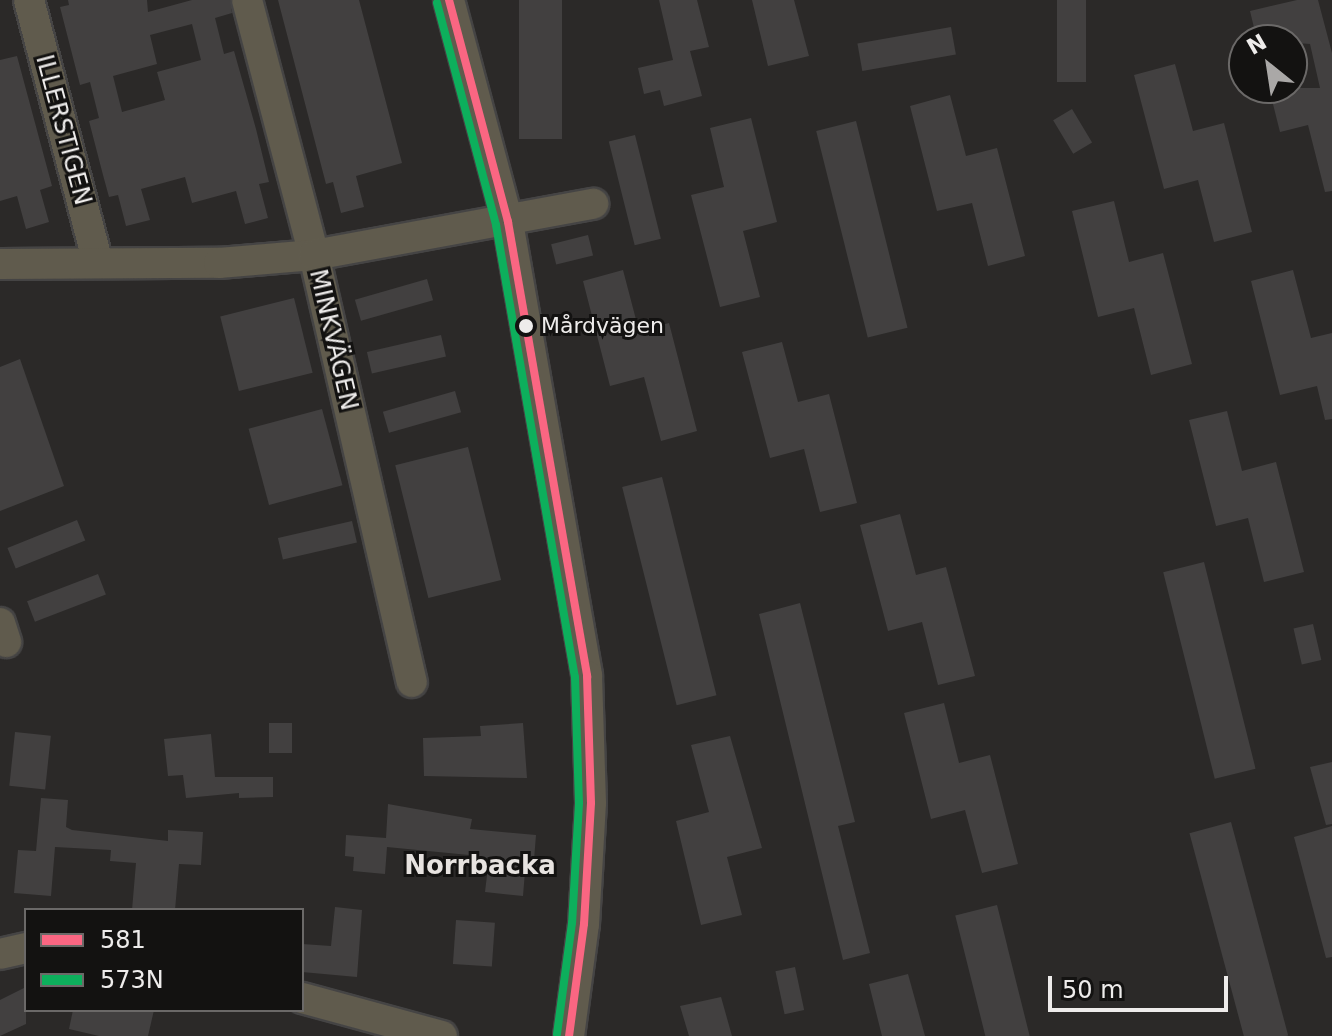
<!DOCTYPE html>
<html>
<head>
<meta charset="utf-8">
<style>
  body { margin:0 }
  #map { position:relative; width:1332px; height:1036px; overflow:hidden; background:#2b2928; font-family:"DejaVu Sans",sans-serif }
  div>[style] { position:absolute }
  .building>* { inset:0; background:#424040; transform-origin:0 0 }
  .roads { filter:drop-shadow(2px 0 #454444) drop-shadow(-2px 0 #454444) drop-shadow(0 2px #454444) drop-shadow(0 -2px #454444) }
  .minor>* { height:30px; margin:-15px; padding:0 15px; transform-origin:15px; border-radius:15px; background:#605b4d }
  .bus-1>* { height:8px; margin:-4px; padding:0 4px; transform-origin:4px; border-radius:4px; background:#fa6682 }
  .bus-2>* { height:8px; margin:-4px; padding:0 4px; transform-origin:4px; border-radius:4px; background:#0daf5c }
  .dots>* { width:22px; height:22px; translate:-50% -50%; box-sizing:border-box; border:4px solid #131211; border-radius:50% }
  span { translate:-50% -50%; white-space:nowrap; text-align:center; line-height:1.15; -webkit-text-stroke:6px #131211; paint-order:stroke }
  .bus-label { font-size:22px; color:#eeeceb }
  .left { translate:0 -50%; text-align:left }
  .street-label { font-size:24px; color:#eeeceb }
  .neighbourhood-label { font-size:26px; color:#e7e3e0; font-weight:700 }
  .legend { position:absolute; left:24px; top:908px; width:280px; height:104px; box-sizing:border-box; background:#131211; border:2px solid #6b6968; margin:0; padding:10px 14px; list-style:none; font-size:24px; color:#eeeceb }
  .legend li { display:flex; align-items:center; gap:16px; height:40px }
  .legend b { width:40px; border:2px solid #6b6968 }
  .north { position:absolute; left:1228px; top:24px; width:80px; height:80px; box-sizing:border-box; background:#131211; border:2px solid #6b6968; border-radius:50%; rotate:330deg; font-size:22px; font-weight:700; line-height:32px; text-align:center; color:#eeeceb }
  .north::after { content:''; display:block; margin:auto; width:28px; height:36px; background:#aaa8a7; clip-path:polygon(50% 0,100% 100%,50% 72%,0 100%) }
  .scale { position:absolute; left:1048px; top:976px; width:180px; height:36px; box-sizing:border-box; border:4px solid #eeeceb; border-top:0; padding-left:10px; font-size:24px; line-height:28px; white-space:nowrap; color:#eeeceb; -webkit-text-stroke:6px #131211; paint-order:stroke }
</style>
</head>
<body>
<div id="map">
  <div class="building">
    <div style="clip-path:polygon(evenodd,68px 0,147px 0,148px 12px,192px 0,230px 0,232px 13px,215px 18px,224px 54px,234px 51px,256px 129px,269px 182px,259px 184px,268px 218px,245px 224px,236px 191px,192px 203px,185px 177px,141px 189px,150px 220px,126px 226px,118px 195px,109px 197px,103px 175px,89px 121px,99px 118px,90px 82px,80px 85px,60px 7px,69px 5px,68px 0,192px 24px,201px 60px,157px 72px,165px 100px,122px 112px,113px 76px,157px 64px,150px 35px,192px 24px)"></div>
    <div style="clip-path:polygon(278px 0,359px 0,402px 163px,356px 176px,364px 207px,341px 213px,333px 182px,326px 184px)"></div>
    <div style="left:519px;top:0;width:43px;height:139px"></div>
    <div style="clip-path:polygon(659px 0,697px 0,709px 47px,690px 51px,702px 96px,664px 106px,660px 90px,644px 94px,638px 68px,673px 60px)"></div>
    <div style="clip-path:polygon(752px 0,794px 0,809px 56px,768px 66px)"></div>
    <div style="left:1057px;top:0;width:29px;height:82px"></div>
    <div style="clip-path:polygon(1297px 0,1318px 0,1332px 53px,1332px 191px,1325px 192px,1308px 125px,1280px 132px,1269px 88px,1320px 88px,1310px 44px,1257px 40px,1250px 11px)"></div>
    <div style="left:951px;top:27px;width:28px;height:95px;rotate:80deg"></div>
    <div style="clip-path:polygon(17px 56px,52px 186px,40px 190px,49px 222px,26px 229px,17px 196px,0 201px,0 60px)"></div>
    <div style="clip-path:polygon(1175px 64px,1193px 131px,1224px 123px,1252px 232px,1214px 242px,1198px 180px,1164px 189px,1134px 75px)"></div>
    <div style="clip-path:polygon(950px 95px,966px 156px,997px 148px,1025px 256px,988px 266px,972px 203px,937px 211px,910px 106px)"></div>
    <div style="left:1072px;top:109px;width:39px;height:22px;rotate:59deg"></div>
    <div style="clip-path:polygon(751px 118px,777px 222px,743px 231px,760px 297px,720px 307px,691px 195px,724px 187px,710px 128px)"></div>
    <div style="left:856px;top:121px;width:213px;height:41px;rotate:76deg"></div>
    <div style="left:635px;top:135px;width:107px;height:27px;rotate:76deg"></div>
    <div style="clip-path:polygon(1114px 201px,1129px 262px,1163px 253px,1192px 364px,1151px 375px,1134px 308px,1098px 317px,1072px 211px)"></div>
    <div style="left:588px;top:235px;width:21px;height:38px;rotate:76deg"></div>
    <div style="clip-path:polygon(623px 270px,639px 331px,669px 323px,697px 431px,661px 441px,644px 377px,610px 386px,583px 281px)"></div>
    <div style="clip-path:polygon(1293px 270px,1311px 338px,1332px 333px,1332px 419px,1325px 420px,1317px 386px,1280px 395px,1251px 281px)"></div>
    <div style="left:427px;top:279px;width:22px;height:75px;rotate:74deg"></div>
    <div style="left:294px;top:298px;width:77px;height:76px;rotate:76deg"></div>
    <div style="left:441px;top:335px;width:22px;height:76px;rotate:77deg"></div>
    <div style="clip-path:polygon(782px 342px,798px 402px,829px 394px,857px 503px,820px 512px,804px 449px,770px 458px,742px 352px)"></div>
    <div style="clip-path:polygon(20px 359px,64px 486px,0 511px,0 367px)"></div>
    <div style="left:455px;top:391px;width:22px;height:75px;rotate:74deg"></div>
    <div style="left:322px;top:409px;width:79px;height:76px;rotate:75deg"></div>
    <div style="clip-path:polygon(1227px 411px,1242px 471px,1276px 462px,1304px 572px,1264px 582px,1248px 518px,1216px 526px,1189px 420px)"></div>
    <div style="left:468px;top:447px;width:137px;height:75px;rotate:76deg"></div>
    <div style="left:662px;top:477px;width:225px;height:41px;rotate:76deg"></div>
    <div style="clip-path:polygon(900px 514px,916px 575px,946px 567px,975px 676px,938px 685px,922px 622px,888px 631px,860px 525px)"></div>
    <div style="left:77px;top:520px;width:22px;height:75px;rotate:68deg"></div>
    <div style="left:352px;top:521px;width:22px;height:76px;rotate:77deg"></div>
    <div style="left:1204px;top:562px;width:213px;height:42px;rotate:76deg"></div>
    <div style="left:98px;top:574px;width:22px;height:76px;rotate:69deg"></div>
    <div style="clip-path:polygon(800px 603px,855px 822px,838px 826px,870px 953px,843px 960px,759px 614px)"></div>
    <div style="left:1313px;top:624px;width:37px;height:20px;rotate:77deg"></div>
    <div style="clip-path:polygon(944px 703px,959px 763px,990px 755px,1018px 864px,982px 873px,965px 810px,931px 819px,904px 713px)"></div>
    <div style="left:269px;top:723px;width:23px;height:30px"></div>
    <div style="clip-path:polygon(523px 723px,527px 778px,424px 776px,423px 738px,481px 736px,480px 726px)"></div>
    <div style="left:15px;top:732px;width:36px;height:54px;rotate:6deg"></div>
    <div style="clip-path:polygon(211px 734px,215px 777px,273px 777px,273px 797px,239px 798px,239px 793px,186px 798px,183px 775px,168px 776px,164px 739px)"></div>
    <div style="clip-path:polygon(730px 736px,762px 848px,727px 857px,742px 915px,701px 925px,676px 821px,709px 812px,691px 745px)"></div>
    <div style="clip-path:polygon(1332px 762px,1332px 824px,1326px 825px,1310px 767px)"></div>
    <div style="clip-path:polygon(41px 798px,68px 800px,66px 827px,72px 830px,168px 841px,168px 830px,203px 832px,201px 865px,179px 864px,175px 910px,132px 910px,136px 863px,110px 861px,111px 850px,55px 847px,51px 896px,14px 893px,18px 850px,36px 851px)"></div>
    <div style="clip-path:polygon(388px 804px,472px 819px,470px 829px,536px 835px,534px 860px,526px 859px,523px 896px,485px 892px,488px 867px,468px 865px,469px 855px,387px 847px,385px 874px,353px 871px,354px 857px,345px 856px,346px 835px,386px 838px)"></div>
    <div style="left:1231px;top:822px;width:221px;height:43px;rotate:75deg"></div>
    <div style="clip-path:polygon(1332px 826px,1332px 957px,1326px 958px,1294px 837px)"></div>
    <div style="left:997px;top:905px;width:135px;height:43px;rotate:76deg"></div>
    <div style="clip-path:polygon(335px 907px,362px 910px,357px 977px,302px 972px,302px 944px,331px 946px)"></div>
    <div style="left:456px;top:920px;width:39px;height:44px;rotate:4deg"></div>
    <div style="left:795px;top:967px;width:44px;height:20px;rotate:78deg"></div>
    <div style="clip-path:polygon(908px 974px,925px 1036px,882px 1036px,869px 984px)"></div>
    <div style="clip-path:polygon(26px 987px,26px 1024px,0 1036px,0 1000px)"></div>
    <div style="clip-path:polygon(721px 997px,732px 1036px,689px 1036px,680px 1006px)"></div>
    <div style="clip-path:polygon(73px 1010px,154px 1010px,148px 1036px,99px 1036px,69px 1029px)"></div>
  </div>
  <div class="roads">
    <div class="minor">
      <div style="left:29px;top:0;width:269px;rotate:75.3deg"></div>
      <div style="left:247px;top:0;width:264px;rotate:75.3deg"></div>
      <div style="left:314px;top:255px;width:438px;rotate:77.1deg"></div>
      <div style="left:449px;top:0;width:230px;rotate:75.1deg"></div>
      <div style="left:508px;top:222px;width:461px;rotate:80.1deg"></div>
      <div style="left:587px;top:676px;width:127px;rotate:88.2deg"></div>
      <div style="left:591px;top:803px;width:121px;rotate:93.3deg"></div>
      <div style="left:584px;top:924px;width:113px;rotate:97.6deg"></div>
      <div style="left:0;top:264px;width:219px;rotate:-0.3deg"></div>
      <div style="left:219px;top:263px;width:95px;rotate:-4.8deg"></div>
      <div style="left:314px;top:255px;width:284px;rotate:-10.4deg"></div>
      <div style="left:0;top:623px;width:20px;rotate:72deg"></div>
      <div style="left:0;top:954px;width:27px;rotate:-13deg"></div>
      <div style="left:302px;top:998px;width:145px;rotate:15.2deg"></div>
    </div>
  </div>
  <div class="bus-1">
    <div style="left:449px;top:0;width:230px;rotate:75.1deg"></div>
    <div style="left:508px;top:222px;width:461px;rotate:80.1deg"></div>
    <div style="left:587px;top:676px;width:127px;rotate:88.2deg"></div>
    <div style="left:591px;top:803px;width:121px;rotate:93.3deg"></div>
    <div style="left:584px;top:924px;width:113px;rotate:97.6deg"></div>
  </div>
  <div class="bus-2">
    <div style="left:437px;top:3px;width:230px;rotate:75.1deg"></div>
    <div style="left:496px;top:225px;width:459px;rotate:80.1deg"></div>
    <div style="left:575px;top:677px;width:126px;rotate:88.2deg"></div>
    <div style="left:579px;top:803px;width:120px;rotate:93.3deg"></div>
    <div style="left:572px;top:923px;width:112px;rotate:97.7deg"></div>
  </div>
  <div class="dots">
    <div style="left:526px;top:326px;background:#eeeceb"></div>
  </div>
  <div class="bus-label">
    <span class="left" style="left:541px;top:326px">Mårdvägen</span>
  </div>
  <div class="street-label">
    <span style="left:63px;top:130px;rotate:75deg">ILLERSTIGEN</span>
    <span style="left:333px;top:340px;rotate:77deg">MINKVÄGEN</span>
  </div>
  <div class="neighbourhood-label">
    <span style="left:480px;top:866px">Norrbacka</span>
  </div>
  <ul class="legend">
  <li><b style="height:10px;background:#fa6682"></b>581</li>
  <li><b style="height:10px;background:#0daf5c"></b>573N</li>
  </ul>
  <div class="north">N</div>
  <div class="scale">50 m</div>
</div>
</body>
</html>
